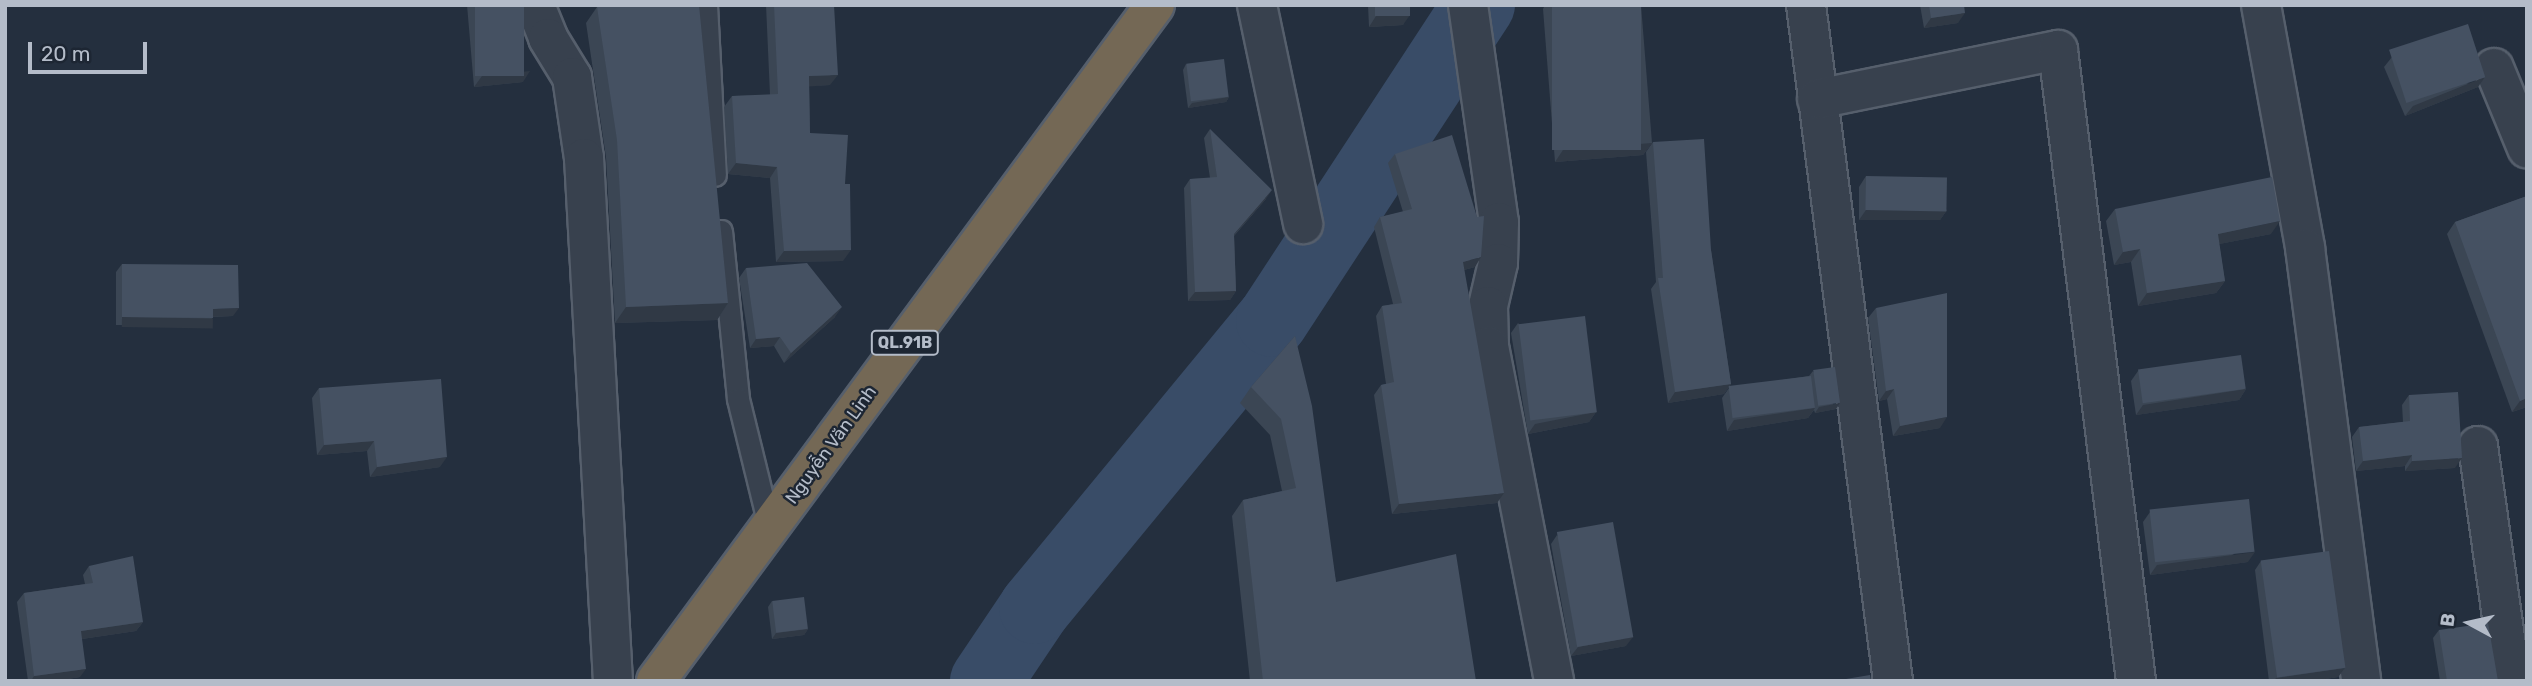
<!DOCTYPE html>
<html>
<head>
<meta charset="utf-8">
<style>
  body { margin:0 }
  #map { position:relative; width:2532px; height:686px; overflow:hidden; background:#242f3e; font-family:Rubik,sans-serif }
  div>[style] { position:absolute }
  .river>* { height:72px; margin:-36px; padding:0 36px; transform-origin:36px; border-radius:36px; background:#394c67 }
  .roads { filter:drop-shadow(2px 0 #565f6c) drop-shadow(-2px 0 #565f6c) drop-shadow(0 2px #565f6c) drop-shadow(0 -2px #565f6c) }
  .lane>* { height:21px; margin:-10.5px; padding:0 10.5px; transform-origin:10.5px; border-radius:10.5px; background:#38414e }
  .street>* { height:38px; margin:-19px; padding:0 19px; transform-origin:19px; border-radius:19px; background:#38414e }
  .highway>* { height:38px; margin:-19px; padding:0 19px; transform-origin:19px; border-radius:19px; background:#746855 }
  .wall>* { inset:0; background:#3b4654 }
  .shaded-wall>* { inset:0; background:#303945; transform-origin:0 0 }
  .building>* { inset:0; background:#455162; transform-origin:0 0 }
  span { translate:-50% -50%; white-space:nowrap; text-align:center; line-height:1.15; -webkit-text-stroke:5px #1d2633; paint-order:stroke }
  .shield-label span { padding:2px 5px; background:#1d2633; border:2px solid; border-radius:5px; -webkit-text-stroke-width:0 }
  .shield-label { font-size:16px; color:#b4bcc9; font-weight:700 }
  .street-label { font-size:18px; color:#b4bcc9 }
  .frame { position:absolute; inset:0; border:7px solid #b4bcc9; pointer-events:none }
  .north { position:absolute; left:2434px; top:588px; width:70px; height:70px; -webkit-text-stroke:5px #1d2633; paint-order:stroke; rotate:278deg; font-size:19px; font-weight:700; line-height:28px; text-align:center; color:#b4bcc9 }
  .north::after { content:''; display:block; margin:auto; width:24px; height:32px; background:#b4bcc9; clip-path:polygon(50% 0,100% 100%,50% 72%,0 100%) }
  .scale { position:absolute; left:28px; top:42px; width:119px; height:32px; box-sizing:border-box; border:4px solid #b4bcc9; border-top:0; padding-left:9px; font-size:21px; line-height:24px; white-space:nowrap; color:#b4bcc9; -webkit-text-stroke:5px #1d2633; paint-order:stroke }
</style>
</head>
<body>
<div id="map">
  <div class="river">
    <div style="left:986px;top:681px;width:88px;rotate:-56.1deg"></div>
    <div style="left:1035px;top:608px;width:372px;rotate:-50.5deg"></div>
    <div style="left:1272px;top:321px;width:378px;rotate:-56.8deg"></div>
  </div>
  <div class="roads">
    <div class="lane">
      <div style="left:706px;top:5px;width:170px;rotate:87deg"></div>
      <div style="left:721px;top:231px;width:169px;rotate:84.2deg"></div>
      <div style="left:738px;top:399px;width:134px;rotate:76.2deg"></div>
    </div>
    <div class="street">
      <div style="left:535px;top:5px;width:35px;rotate:68deg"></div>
      <div style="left:548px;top:38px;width:46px;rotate:58.4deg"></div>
      <div style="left:572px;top:77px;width:82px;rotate:81.6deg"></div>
      <div style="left:584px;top:158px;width:524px;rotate:86.83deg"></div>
      <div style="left:1257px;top:5px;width:224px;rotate:78.1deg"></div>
      <div style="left:1468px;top:5px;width:219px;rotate:81.9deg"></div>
      <div style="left:1499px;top:222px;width:41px;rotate:91.4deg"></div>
      <div style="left:1498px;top:263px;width:44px;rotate:103.1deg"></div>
      <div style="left:1488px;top:306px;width:40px;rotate:88.6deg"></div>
      <div style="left:1489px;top:346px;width:341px;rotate:79deg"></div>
      <div style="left:1806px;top:5px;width:682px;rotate:82.67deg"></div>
      <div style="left:2261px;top:5px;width:247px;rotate:79.7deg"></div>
      <div style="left:2305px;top:248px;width:437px;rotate:82.6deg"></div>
      <div style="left:2494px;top:68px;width:87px;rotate:67.6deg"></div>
      <div style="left:1817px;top:99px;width:246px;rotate:-11.5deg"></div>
      <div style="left:2058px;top:50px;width:636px;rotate:82.95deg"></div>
      <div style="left:2478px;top:446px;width:237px;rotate:82deg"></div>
    </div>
    <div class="highway">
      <div style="left:656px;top:681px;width:840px;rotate:-53.57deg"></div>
    </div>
  </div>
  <div class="wall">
    <div style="clip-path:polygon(467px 5px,524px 5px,523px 82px,474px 87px)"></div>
    <div style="clip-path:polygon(766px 5px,834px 5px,830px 85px,809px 86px,810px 133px,845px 184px,843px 261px,776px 262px,770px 178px,728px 174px,724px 107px,732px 96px,770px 95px)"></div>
    <div style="clip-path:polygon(1368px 5px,1410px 5px,1403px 25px,1369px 27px)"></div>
    <div style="clip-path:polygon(1545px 5px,1641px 5px,1652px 143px,1643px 155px,1555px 162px,1543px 9px)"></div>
    <div style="clip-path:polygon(1920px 5px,1964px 5px,1958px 23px,1924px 28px)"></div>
    <div style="clip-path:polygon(597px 7px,728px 303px,717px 320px,615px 323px,606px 157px,586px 23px)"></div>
    <div style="clip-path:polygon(2392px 57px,2478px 87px,2405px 116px,2384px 67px)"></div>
    <div style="clip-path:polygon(1186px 64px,1229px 97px,1226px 102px,1188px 108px,1183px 70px)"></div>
    <div style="clip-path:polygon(1210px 129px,1266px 199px,1234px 236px,1236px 291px,1230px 300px,1188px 301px,1184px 188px,1190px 179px,1210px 178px,1204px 138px)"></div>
    <div style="clip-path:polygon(1653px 142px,1711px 250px,1731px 384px,1724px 394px,1668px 403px,1651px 289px,1656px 282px,1646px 152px)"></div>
    <div style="clip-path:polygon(1395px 154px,1475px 267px,1464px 270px,1497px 503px,1392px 514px,1374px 395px,1381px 385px,1386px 384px,1376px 316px,1382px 306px,1393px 304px,1374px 227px,1380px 217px,1403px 212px,1388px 163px)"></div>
    <div style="clip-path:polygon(1866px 176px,1947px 210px,1940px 220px,1859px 220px,1859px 187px)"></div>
    <div style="clip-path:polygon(2527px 196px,2527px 407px,2512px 412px,2447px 234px,2455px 222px)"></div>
    <div style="clip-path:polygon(2115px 209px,2271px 234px,2219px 244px,2225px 281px,2216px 293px,2138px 306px,2131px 262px,2114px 265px,2106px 221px)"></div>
    <div style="clip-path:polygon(122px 264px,233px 316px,213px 317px,207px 326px,116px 325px,116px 272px)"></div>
    <div style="clip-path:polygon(746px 268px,835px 317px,784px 363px,774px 346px,750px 348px,739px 278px)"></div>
    <div style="clip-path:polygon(1876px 308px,1940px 428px,1893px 436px,1887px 399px,1879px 401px,1868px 318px)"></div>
    <div style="clip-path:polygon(1518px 323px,1596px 412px,1589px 422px,1528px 434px,1511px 333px)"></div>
    <div style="clip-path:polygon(1295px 336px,1336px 582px,1476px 681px,1250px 681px,1232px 516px,1243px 500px,1282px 491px,1270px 435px,1240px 403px,1251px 387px)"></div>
    <div style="clip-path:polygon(1813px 371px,1836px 409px,1815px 413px,1814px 410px,1808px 418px,1727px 431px,1722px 398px,1729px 388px,1809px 376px)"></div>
    <div style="clip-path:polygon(2138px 371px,2246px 389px,2239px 400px,2136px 415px,2131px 381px)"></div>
    <div style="clip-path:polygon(319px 388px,440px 467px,370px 477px,367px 451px,317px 455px,312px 398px)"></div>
    <div style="clip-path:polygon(2409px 395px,2455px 468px,2405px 471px,2405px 466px,2356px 471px,2352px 437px,2359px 427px,2403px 422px,2402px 405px)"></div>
    <div style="clip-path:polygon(2150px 512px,2248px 562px,2150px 575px,2143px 522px)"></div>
    <div style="clip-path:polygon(1557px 535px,1626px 646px,1571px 656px,1551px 544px)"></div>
    <div style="clip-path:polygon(2261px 561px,2345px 668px,2338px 677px,2313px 681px,2269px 681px,2255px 570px)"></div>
    <div style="clip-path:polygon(89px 566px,143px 622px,136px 631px,82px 639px,80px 677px,56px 681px,28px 681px,17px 602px,24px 593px,85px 584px,83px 575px)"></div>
    <div style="clip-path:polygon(772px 601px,808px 629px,804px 635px,772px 639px,768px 607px)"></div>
    <div style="clip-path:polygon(2439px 630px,2498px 681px,2440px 681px,2433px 638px)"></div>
  </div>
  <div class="shaded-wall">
    <div style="clip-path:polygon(1965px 13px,1958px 23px,1924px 28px,1931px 18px)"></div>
    <div style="clip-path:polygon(1410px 15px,1403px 25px,1369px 27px,1376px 16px)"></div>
    <div style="clip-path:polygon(530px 71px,523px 82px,474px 87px,482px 76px)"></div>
    <div style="clip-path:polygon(838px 75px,830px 85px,802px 87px,809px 76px)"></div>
    <div style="clip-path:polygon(2485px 77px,2478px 87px,2405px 116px,2413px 106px)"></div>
    <div style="clip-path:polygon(1229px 97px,1226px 102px,1188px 108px,1192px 103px)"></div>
    <div style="clip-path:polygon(1652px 143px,1643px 155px,1555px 162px,1563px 150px)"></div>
    <div style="clip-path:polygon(736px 163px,777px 167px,770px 178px,728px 174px)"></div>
    <div style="clip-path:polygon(1272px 190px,1266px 199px,1227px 243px,1234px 234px)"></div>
    <div style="clip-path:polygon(1866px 210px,1947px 210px,1940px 220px,1859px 220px)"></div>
    <div style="clip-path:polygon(2280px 221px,2271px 234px,2209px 246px,2218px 234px)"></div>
    <div style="clip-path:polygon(2140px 249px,2131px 262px,2114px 265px,2123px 252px)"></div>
    <div style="clip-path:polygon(851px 250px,843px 261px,776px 262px,784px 251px)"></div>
    <div style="clip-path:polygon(1481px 257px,1475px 267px,1456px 272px,1463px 262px)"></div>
    <div style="clip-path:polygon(2225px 281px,2216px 293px,2138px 306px,2147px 293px)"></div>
    <div style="clip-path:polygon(1236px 291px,1230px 300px,1188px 301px,1195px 292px)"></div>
    <div style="clip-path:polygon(728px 303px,717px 320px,615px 323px,626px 307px)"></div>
    <div style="clip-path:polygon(842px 307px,835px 317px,784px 363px,791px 353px)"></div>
    <div style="clip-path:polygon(239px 308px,233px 316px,207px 317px,213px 309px)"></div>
    <div style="left:122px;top:317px;width:91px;height:10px;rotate:1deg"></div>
    <div style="clip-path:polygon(780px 337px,774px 346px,750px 348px,756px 339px)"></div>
    <div style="clip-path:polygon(1731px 384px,1724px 394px,1668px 403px,1675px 392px)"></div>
    <div style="clip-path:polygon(1894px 389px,1887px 399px,1879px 401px,1886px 391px)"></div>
    <div style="clip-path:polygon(2246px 389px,2239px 400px,2136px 415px,2143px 405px)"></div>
    <div style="clip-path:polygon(2527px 398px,2527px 407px,2512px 412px,2520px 401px)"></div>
    <div style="clip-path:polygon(1840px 403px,1836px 409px,1815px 413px,1819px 407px)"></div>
    <div style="clip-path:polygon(1815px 408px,1808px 418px,1727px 431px,1734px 420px)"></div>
    <div style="clip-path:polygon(1596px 412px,1589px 422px,1528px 434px,1535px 424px)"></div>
    <div style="clip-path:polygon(1947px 417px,1940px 428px,1893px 436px,1900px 426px)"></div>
    <div style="clip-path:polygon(374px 441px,367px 451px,317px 455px,324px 445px)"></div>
    <div style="clip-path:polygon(2412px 455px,2405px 466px,2356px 471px,2363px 461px)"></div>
    <div style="clip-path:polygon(447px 457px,440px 467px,370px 477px,377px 467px)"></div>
    <div style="clip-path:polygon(2462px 458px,2455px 468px,2405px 471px,2412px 461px)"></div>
    <div style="clip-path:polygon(1504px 493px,1497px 503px,1392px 514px,1399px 504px)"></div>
    <div style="clip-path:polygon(2255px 552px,2248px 562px,2150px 575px,2157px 565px)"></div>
    <div style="clip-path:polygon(143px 622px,136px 631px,75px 640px,81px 631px)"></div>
    <div style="clip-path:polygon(808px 629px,804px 635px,772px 639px,776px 633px)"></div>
    <div style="clip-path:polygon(1633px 637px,1626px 646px,1571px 656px,1578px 647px)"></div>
    <div style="clip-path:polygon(2345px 668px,2338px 677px,2313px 681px,2274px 681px,2276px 678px)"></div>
    <div style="clip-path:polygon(86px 669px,80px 677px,56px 681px,31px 681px,34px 676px)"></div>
  </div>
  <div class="building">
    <div style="left:475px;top:5px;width:49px;height:71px"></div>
    <div style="clip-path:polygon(609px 5px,699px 5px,728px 303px,626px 307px,617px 140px,597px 7px)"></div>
    <div style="clip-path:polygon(774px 5px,834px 5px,838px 75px,809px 76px,810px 133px,848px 135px,845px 184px,850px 184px,851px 250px,784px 251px,777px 167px,736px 163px,732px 96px,778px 94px)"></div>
    <div style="left:1375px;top:5px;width:35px;height:11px"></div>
    <div style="left:1552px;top:5px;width:89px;height:145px"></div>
    <div style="clip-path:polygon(1929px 5px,1964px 5px,1965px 13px,1931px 18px)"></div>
    <div style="left:2468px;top:24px;width:56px;height:83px;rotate:72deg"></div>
    <div style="left:1224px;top:59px;width:38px;height:38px;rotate:83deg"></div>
    <div style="clip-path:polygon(1210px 129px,1272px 190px,1234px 234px,1236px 291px,1195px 292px,1190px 179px,1217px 177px)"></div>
    <div style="clip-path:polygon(1452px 135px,1477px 217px,1484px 216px,1481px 257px,1463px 262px,1504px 493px,1399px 504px,1381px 385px,1394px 382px,1382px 306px,1402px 303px,1380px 217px,1412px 209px,1395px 154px)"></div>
    <div style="clip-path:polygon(1704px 139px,1711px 250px,1731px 384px,1675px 392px,1658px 278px,1663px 278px,1653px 142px)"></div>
    <div style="left:1866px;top:176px;width:81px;height:34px;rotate:1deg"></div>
    <div style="clip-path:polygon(2272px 177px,2280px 221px,2218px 234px,2225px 281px,2147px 293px,2140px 249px,2123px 252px,2115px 209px)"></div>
    <div style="clip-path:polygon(2527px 196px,2527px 398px,2520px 401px,2455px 222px)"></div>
    <div style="clip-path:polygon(807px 263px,842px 307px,791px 353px,780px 337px,756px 339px,746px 268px)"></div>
    <div style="clip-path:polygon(122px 264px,238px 265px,239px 308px,213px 309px,213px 318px,122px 317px)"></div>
    <div style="clip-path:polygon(1947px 293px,1947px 417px,1900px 426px,1894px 389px,1886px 391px,1876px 308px)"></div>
    <div style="left:1585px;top:316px;width:97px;height:67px;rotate:83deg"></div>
    <div style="clip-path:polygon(1295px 336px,1312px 406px,1336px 582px,1456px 554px,1476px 681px,1263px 681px,1243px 500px,1296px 488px,1281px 419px,1251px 387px)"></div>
    <div style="left:2241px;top:355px;width:34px;height:104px;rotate:82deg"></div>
    <div style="left:1835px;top:367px;width:36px;height:22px;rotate:82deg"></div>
    <div style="left:1811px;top:376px;width:32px;height:83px;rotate:83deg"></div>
    <div style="clip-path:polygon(441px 379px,447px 457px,377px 467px,374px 441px,324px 445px,319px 388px)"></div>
    <div style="clip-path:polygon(2458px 392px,2462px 458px,2412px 461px,2412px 455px,2363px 461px,2359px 427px,2410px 421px,2409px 395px)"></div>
    <div style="left:2249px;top:499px;width:53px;height:100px;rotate:84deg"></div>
    <div style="left:1613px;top:522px;width:117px;height:57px;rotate:80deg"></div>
    <div style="left:2329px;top:551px;width:118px;height:69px;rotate:82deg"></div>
    <div style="clip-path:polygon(133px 556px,143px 622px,81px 631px,86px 669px,34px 676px,24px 593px,93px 583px,89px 566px)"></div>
    <div style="left:804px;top:597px;width:32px;height:32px;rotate:83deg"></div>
    <div style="clip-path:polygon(2488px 623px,2498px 681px,2447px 681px,2439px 630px)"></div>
    <div style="clip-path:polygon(1870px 675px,1871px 681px,1834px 681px)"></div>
  </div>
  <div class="shield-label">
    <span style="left:905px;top:343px">QL.91B</span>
  </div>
  <div class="street-label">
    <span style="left:831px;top:445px;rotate:-54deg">Nguyễn Văn Linh</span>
  </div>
  <div class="frame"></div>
  <div class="north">B</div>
  <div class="scale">20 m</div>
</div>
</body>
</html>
